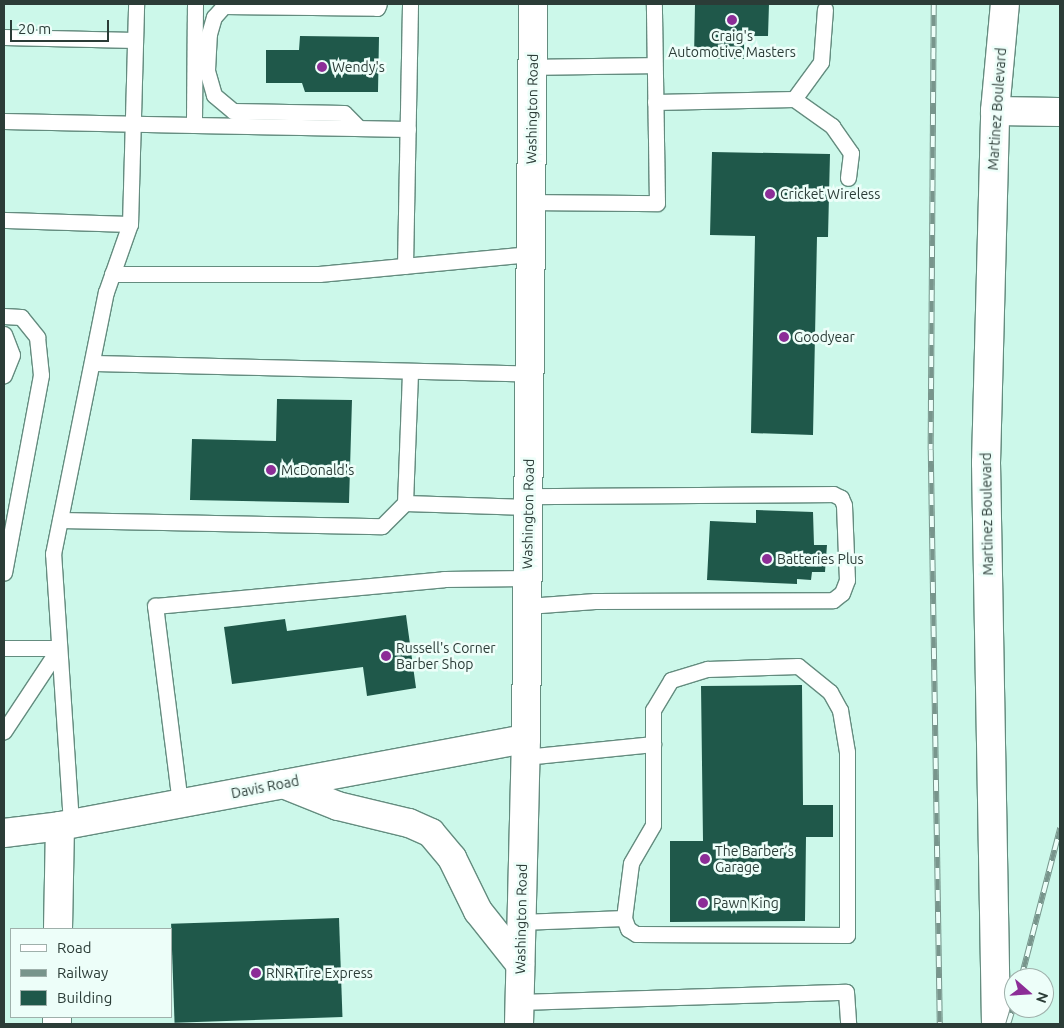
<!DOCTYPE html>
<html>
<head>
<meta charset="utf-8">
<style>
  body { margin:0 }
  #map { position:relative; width:1064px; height:1028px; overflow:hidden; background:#ccf8ea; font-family:Ubuntu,sans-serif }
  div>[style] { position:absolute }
  .building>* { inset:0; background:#1f584a; transform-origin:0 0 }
  .roads { filter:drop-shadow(1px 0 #648c7f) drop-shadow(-1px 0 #648c7f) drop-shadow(0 1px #648c7f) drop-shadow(0 -1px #648c7f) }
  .service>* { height:15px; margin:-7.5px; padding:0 7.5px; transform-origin:7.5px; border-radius:7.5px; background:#fff }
  .minor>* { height:28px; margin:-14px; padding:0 14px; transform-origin:14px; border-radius:14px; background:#fff }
  .secondary>* { height:28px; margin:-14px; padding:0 14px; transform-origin:14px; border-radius:14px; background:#fff }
  .primary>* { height:28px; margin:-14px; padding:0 14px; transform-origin:14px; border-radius:14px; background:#fff }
  .rail>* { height:5.5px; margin-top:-2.75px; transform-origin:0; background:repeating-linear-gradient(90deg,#edfef9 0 11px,#78958c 0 22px); box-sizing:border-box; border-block:1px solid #78958c }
  .dots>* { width:14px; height:14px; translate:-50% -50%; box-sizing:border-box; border:2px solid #edfef9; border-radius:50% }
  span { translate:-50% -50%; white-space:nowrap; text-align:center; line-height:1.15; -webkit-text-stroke:5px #edfef9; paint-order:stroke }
  .poi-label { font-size:14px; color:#2b3c37 }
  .left { translate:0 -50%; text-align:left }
  .street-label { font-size:14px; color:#2b3c37 }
  .frame { position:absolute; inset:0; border:5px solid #2b3c37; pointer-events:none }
  .legend { position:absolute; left:10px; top:928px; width:162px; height:90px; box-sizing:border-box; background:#edfef9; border:1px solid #9fb0ab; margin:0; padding:6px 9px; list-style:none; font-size:15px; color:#2b3c37 }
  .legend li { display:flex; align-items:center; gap:10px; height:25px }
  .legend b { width:25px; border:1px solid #9fb0ab }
  .north { position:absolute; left:1004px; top:968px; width:50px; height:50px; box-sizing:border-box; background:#edfef9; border:1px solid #9fb0ab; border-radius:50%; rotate:109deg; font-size:14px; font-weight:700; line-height:20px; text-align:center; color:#2b3c37 }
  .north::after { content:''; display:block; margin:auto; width:18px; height:22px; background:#8c2d97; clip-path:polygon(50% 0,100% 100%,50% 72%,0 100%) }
  .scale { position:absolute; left:10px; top:20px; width:99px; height:22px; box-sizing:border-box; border:2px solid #2b3c37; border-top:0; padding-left:6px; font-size:15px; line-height:18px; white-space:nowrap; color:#2b3c37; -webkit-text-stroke:4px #edfef9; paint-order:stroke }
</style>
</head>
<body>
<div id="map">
  <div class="building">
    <div style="clip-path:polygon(695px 4px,769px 4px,768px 36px,744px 36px,744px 59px,694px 58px)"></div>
    <div style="clip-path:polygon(300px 36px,379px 37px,378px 92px,305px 92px,302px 83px,266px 83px,266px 50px,299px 50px)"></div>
    <div style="clip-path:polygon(712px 152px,830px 154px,828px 237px,817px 237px,813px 435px,751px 433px,755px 236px,710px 235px)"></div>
    <div style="clip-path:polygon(277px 399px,352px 400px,349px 503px,190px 500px,192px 439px,276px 441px)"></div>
    <div style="clip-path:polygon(756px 510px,813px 512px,814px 545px,827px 545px,825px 572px,812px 572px,811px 580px,797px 579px,797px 584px,707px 580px,710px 521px,756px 523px)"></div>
    <div style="clip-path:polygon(406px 615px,416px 688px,367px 696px,363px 667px,232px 684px,224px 627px,285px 619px,287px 631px)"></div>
    <div style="clip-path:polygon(802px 685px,803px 805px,833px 805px,833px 837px,806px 837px,805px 921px,670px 922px,670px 841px,703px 841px,701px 686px)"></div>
    <div style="left:339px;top:918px;width:99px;height:168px;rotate:88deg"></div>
  </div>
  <div class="roads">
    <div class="service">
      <div style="left:195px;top:4px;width:121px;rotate:90.5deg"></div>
      <div style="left:194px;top:125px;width:214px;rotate:1.1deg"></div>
      <div style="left:4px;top:37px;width:131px;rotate:1.3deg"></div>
      <div style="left:532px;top:67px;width:122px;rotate:-0.9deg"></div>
      <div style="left:794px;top:99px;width:47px;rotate:35.4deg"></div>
      <div style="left:832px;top:126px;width:33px;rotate:55deg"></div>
      <div style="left:851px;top:153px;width:25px;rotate:97deg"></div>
      <div style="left:655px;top:102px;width:139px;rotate:-1.2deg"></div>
      <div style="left:794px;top:99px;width:46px;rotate:-53.9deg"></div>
      <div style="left:821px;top:62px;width:53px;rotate:-85.7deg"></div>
      <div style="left:4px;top:121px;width:190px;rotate:1.2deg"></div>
      <div style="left:359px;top:128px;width:21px;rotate:-135deg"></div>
      <div style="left:344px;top:113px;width:111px;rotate:-179deg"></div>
      <div style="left:233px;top:111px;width:25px;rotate:-140deg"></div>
      <div style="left:214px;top:95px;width:26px;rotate:-106deg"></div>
      <div style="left:207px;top:70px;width:36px;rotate:-87deg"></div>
      <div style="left:209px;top:34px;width:18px;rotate:-74deg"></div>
      <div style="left:214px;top:17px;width:15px;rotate:-48deg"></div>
      <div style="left:224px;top:6px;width:153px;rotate:0.7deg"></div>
      <div style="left:377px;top:8px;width:4px;rotate:-63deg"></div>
      <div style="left:531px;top:202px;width:126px;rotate:0.5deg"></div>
      <div style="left:657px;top:203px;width:199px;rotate:-90.9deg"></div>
      <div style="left:4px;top:220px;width:126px;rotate:1.8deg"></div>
      <div style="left:130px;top:224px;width:220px;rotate:-88.4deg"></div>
      <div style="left:405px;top:266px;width:262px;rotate:-88.9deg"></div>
      <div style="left:112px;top:274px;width:207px"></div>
      <div style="left:319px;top:274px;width:212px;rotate:-5.4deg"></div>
      <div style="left:4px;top:316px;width:17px;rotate:3deg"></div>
      <div style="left:21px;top:317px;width:26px;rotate:51deg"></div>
      <div style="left:37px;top:337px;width:38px;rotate:84deg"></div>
      <div style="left:41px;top:375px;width:201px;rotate:100.6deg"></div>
      <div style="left:4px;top:334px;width:22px;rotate:69deg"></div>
      <div style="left:12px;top:355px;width:22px;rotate:112deg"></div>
      <div style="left:92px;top:363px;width:437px;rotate:1.4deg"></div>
      <div style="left:405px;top:503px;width:132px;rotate:-87.8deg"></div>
      <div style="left:60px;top:520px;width:322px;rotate:1.1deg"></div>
      <div style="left:382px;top:526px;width:33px;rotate:-45deg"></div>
      <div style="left:405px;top:503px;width:123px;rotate:1.9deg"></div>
      <div style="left:527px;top:606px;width:68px;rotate:-4.2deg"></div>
      <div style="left:595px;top:601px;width:238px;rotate:-0.2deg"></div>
      <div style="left:833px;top:600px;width:11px;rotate:-38deg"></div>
      <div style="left:842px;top:593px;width:14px;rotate:-69deg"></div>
      <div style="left:847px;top:580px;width:75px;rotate:-92.3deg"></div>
      <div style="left:844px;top:505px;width:8px;rotate:-113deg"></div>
      <div style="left:841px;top:498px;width:9px;rotate:-153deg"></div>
      <div style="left:833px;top:494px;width:305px;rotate:179.6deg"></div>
      <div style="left:4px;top:648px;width:55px"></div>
      <div style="left:59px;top:648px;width:100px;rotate:123.5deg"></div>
      <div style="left:525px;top:757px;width:129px;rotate:-5.8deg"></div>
      <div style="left:653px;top:744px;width:34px;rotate:-90deg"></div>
      <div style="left:653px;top:710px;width:35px;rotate:-59deg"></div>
      <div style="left:671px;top:680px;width:38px;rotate:-17deg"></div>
      <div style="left:707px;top:669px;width:91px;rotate:-1.9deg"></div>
      <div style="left:798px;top:666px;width:41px;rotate:39.1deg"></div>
      <div style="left:830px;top:692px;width:21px;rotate:61deg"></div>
      <div style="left:840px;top:710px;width:43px;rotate:80.5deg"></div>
      <div style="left:847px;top:752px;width:183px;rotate:90deg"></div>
      <div style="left:847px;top:935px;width:211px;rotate:-179.7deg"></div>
      <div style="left:636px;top:934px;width:9px;rotate:-148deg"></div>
      <div style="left:628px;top:929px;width:12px;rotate:-110deg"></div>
      <div style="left:624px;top:918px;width:55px;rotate:-82.7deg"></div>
      <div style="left:631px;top:863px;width:44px;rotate:-59.9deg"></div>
      <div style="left:653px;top:825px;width:81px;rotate:-90deg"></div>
      <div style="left:180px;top:803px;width:199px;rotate:-97.2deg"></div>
      <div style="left:155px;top:606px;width:290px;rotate:-5.3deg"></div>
      <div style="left:444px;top:579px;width:83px;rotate:-0.7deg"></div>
      <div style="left:71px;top:823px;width:270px;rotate:-93.8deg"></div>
      <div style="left:53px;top:554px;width:267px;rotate:-78.6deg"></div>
      <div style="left:106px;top:292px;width:72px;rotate:-70.6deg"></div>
      <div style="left:521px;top:922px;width:103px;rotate:-2.2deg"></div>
      <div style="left:519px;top:1002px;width:327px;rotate:-1.8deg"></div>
      <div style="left:846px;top:992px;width:32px;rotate:86deg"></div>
    </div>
    <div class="minor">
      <div style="left:995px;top:111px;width:65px;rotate:0.9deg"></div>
      <div style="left:58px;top:929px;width:103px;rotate:-88.9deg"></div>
      <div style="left:57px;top:1024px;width:7px;rotate:-90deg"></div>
      <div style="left:996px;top:1024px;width:561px;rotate:-91.02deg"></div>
      <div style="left:986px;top:463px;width:352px;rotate:-88.5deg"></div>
      <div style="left:995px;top:111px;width:107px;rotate:-84.7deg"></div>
    </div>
    <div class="secondary">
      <div style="left:4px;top:833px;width:56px;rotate:-7.1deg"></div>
      <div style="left:60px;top:826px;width:474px;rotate:-10.6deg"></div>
    </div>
    <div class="primary">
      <div style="left:283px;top:784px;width:59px;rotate:21.8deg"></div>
      <div style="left:338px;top:806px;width:73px;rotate:13.5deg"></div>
      <div style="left:409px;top:823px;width:24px;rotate:24deg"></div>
      <div style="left:431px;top:833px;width:33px;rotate:50deg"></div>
      <div style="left:452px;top:858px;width:59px;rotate:63.9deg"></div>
      <div style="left:478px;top:911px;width:68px;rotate:51.6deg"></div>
      <div style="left:519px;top:1024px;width:285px;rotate:-88.6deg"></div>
      <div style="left:526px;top:739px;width:735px;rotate:-89.45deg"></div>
    </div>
  </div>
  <div class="rail">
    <div style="left:934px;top:4px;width:446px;rotate:90.4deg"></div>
    <div style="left:931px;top:450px;width:574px;rotate:89.1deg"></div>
    <div style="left:1021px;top:978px;width:155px;rotate:-75.4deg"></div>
    <div style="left:1008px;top:1024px;width:21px;rotate:-73deg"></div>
  </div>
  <div class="dots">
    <div style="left:732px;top:20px;background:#8c2d97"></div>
    <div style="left:322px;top:67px;background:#8c2d97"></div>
    <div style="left:770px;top:194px;background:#8c2d97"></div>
    <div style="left:784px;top:337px;background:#8c2d97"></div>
    <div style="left:271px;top:470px;background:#8c2d97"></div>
    <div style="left:767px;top:559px;background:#8c2d97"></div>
    <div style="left:386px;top:656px;background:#8c2d97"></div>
    <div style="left:705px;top:859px;background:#8c2d97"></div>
    <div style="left:703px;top:903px;background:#8c2d97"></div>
    <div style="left:256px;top:973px;background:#8c2d97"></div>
  </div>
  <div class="poi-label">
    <span style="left:732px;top:44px">Craig's<br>Automotive Masters</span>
    <span class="left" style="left:332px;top:67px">Wendy's</span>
    <span class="left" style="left:780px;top:194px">Cricket Wireless</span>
    <span class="left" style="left:794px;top:337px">Goodyear</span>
    <span class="left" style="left:281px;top:470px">McDonald's</span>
    <span class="left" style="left:777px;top:559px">Batteries Plus</span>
    <span class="left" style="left:396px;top:656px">Russell's Corner<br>Barber Shop</span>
    <span class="left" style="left:715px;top:859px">The Barber’s<br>Garage</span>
    <span class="left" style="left:713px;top:903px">Pawn King</span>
    <span class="left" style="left:266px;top:973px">RNR Tire Express</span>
  </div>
  <div class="street-label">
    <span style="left:532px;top:109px;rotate:-89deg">Washington Road</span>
    <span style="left:997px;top:109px;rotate:-86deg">Martinez Boulevard</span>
    <span style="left:528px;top:514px;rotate:-89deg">Washington Road</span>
    <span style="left:987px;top:514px;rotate:-91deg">Martinez Boulevard</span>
    <span style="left:265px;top:787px;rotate:-11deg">Davis Road</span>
    <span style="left:521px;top:919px;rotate:-89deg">Washington Road</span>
  </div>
  <div class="frame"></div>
  <ul class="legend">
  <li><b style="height:6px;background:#fff"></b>Road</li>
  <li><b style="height:6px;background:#78958c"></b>Railway</li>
  <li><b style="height:14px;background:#1f584a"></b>Building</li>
  </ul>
  <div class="north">N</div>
  <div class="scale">20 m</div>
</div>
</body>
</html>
